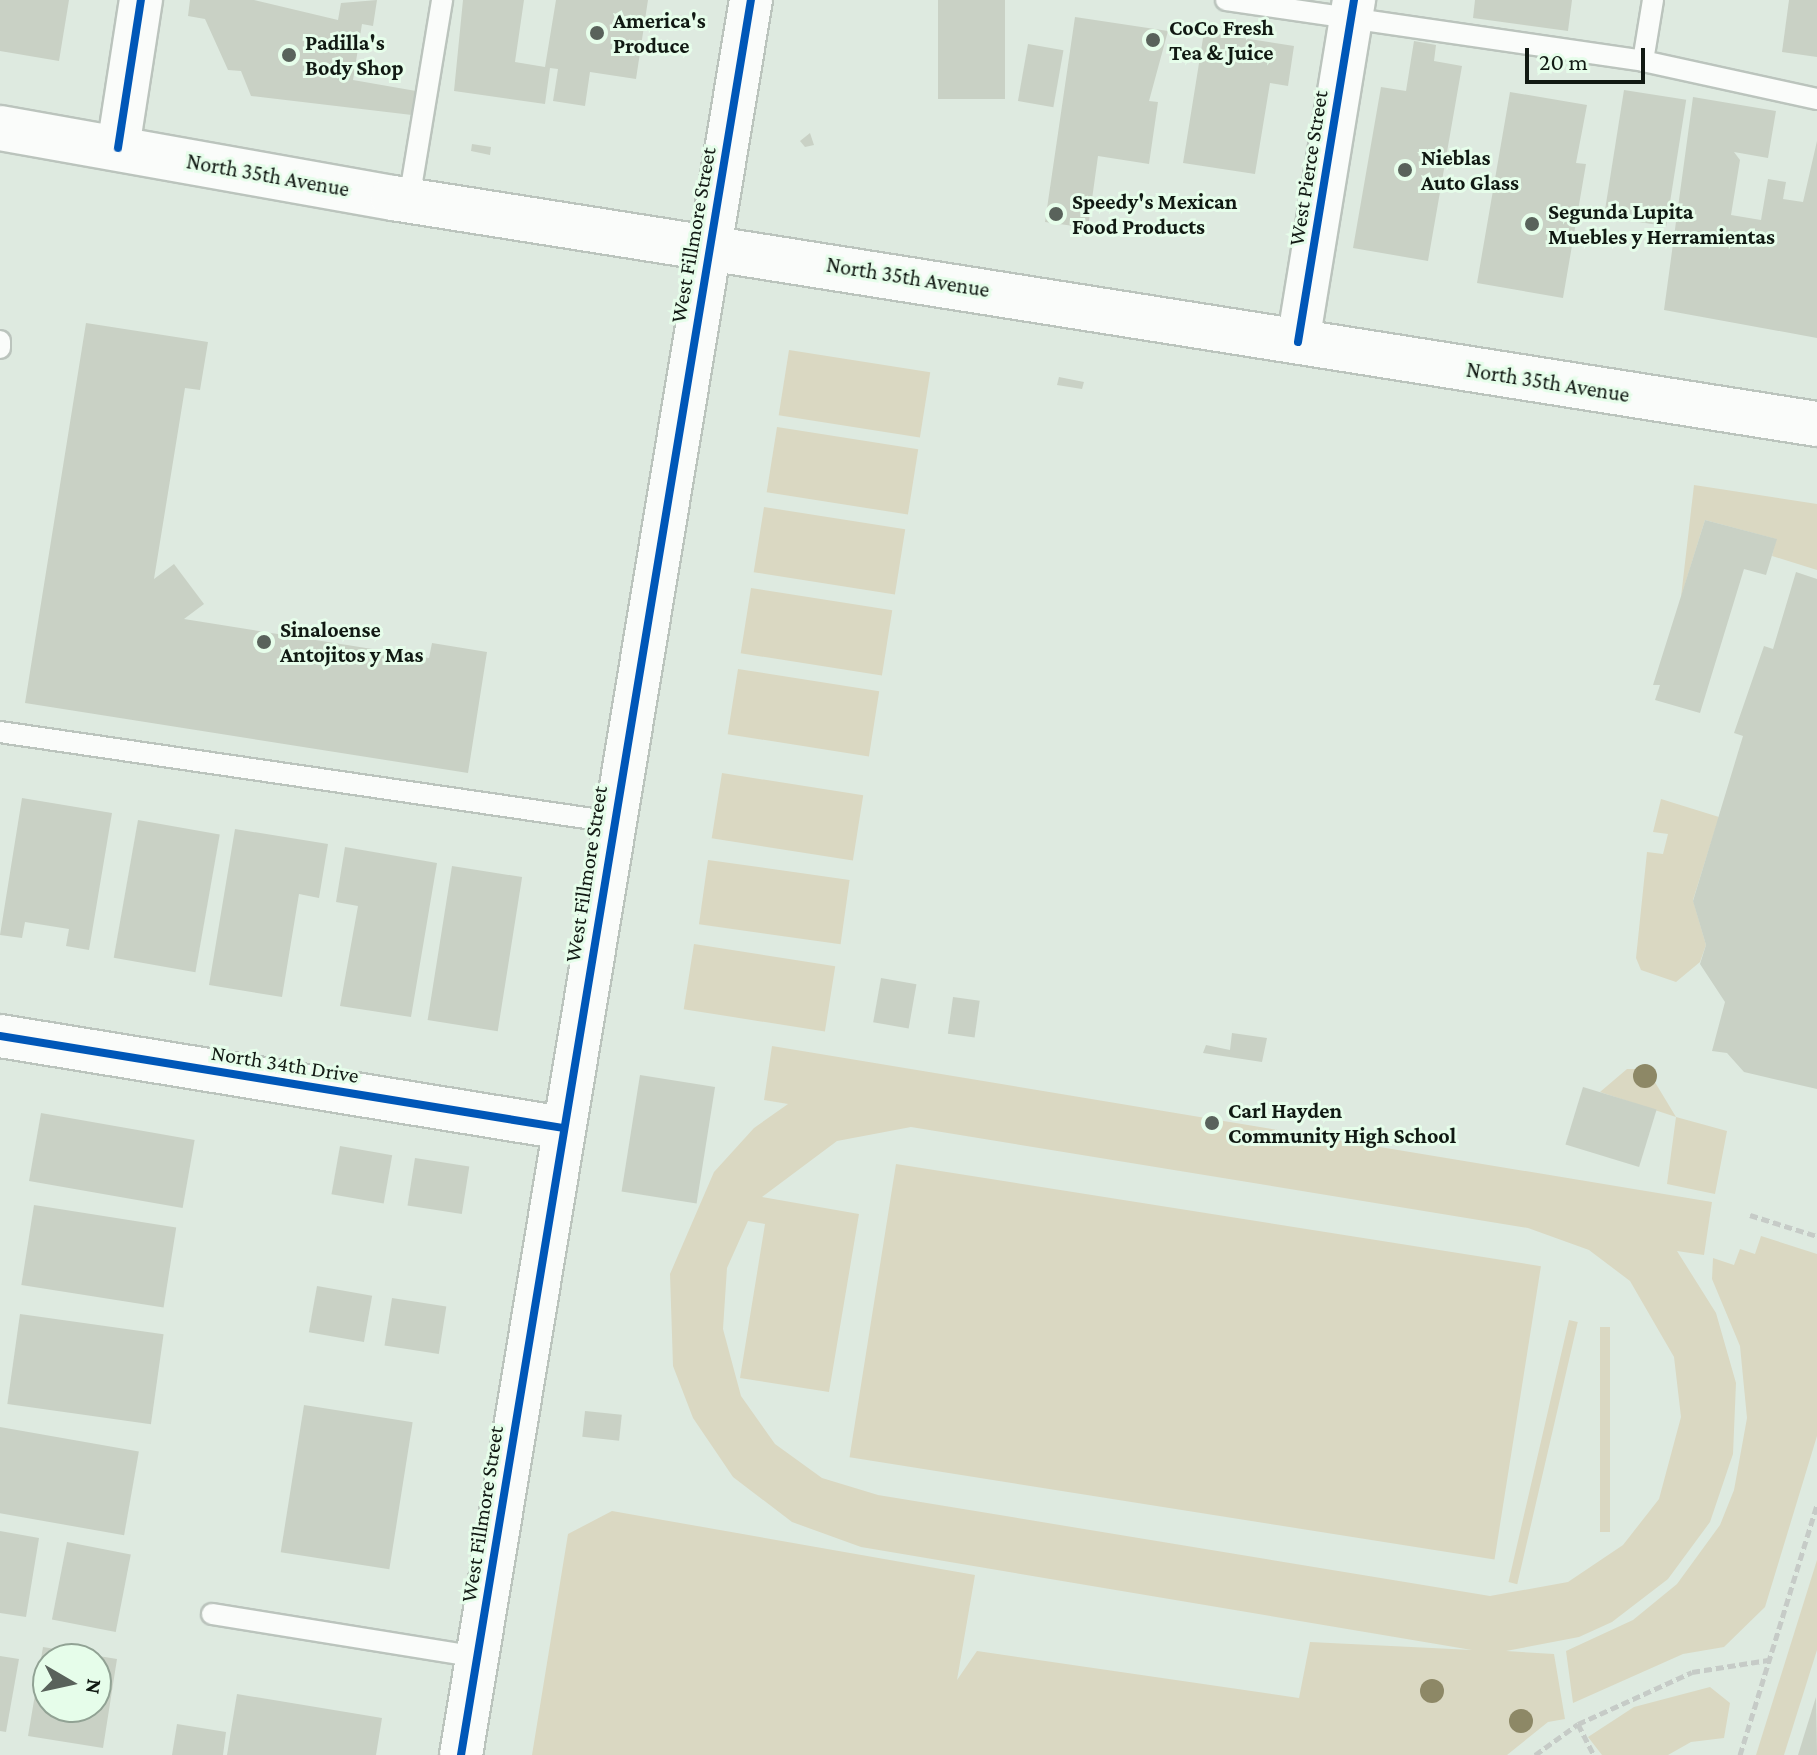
<!DOCTYPE html>
<html>
<head>
<meta charset="utf-8">
<style>
  body { margin:0 }
  #map { position:relative; width:1817px; height:1755px; overflow:hidden; background:#deeae0; font-family:"Crimson Pro",serif }
  div>[style] { position:absolute }
  .green>* { inset:0; background:#dad8c2; transform-origin:0 0 }
  .building>* { inset:0; background:#c9d1c5; transform-origin:0 0 }
  .path>* { height:5px; margin-top:-2.5px; transform-origin:0; background:repeating-linear-gradient(90deg,#c6cbc7 0 8px,transparent 0 12px) }
  .roads { filter:drop-shadow(2px 0 #bbc4bd) drop-shadow(-2px 0 #bbc4bd) drop-shadow(0 2px #bbc4bd) drop-shadow(0 -2px #bbc4bd) }
  .service>* { height:20px; margin:-10px; padding:0 10px; transform-origin:10px; border-radius:10px; background:#fafcfa }
  .minor>* { height:42px; margin:-21px; padding:0 21px; transform-origin:21px; border-radius:21px; background:#fafcfa }
  .secondary>* { height:44px; margin:-22px; padding:0 22px; transform-origin:22px; border-radius:22px; background:#fafcfa }
  .cycleway>* { height:8px; margin:-4px; padding:0 4px; transform-origin:4px; border-radius:4px; background:#0057b8 }
  .trees>* { width:24px; height:24px; margin:-12px; border-radius:50%; background:#8d8866 }
  .dots>* { width:22px; height:22px; translate:-50% -50%; box-sizing:border-box; border:4px solid #e6fdea; border-radius:50% }
  span { translate:-50% -50%; white-space:nowrap; text-align:center; line-height:1.15; -webkit-text-stroke:6px #e6fdea; paint-order:stroke }
  .poi-label { font-size:22px; color:#111913; font-weight:700 }
  .left { translate:0 -50%; text-align:left }
  .street-label { font-size:22px; color:#111913 }
  .north { position:absolute; left:32px; top:1643px; width:80px; height:80px; box-sizing:border-box; background:#e6fdea; border:2px solid #91a294; border-radius:50%; rotate:99deg; font-size:22px; font-weight:700; line-height:32px; text-align:center; color:#111913 }
  .north::after { content:''; display:block; margin:auto; width:28px; height:36px; background:#59625b; clip-path:polygon(50% 0,100% 100%,50% 72%,0 100%) }
  .scale { position:absolute; left:1525px; top:48px; width:120px; height:36px; box-sizing:border-box; border:4px solid #111913; border-top:0; padding-left:10px; font-size:24px; line-height:28px; white-space:nowrap; color:#111913; -webkit-text-stroke:6px #e6fdea; paint-order:stroke }
</style>
</head>
<body>
<div id="map">
  <div class="green">
    <div style="left:789px;top:350px;width:143px;height:66px;rotate:9deg"></div>
    <div style="left:777px;top:427px;width:143px;height:66px;rotate:9deg"></div>
    <div style="clip-path:polygon(1694px 485px,1817px 504px,1817px 570px,1772px 556px,1776px 539px,1705px 520px,1681px 597px)"></div>
    <div style="left:764px;top:507px;width:143px;height:66px;rotate:9deg"></div>
    <div style="left:751px;top:588px;width:143px;height:66px;rotate:9deg"></div>
    <div style="left:738px;top:669px;width:143px;height:66px;rotate:9deg"></div>
    <div style="left:722px;top:773px;width:143px;height:66px;rotate:9deg"></div>
    <div style="clip-path:polygon(1661px 799px,1719px 817px,1693px 900px,1706px 945px,1700px 962px,1676px 982px,1641px 970px,1636px 958px,1647px 852px,1663px 854px,1668px 834px,1653px 832px)"></div>
    <div style="left:708px;top:860px;width:143px;height:65px;rotate:8deg"></div>
    <div style="left:694px;top:944px;width:143px;height:66px;rotate:9deg"></div>
    <div style="clip-path:polygon(evenodd,772px 1046px,1712px 1202px,1704px 1255px,1677px 1251px,1716px 1313px,1736px 1383px,1733px 1454px,1710px 1522px,1668px 1579px,1612px 1622px,1579px 1637px,1506px 1651px,1554px 1654px,1565px 1719px,1548px 1722px,1507px 1755px,532px 1755px,568px 1534px,612px 1511px,975px 1575px,957px 1680px,977px 1651px,1299px 1698px,1310px 1642px,1472px 1650px,861px 1547px,792px 1522px,733px 1477px,693px 1418px,673px 1366px,670px 1274px,714px 1172px,754px 1128px,788px 1104px,764px 1100px,772px 1046px,911px 1127px,1528px 1228px,1589px 1250px,1630px 1281px,1674px 1357px,1681px 1417px,1659px 1499px,1623px 1545px,1568px 1582px,1490px 1596px,878px 1495px,822px 1478px,775px 1444px,741px 1396px,723px 1329px,727px 1268px,748px 1221px,765px 1224px,740px 1378px,829px 1392px,859px 1214px,762px 1197px,837px 1141px,911px 1127px)"></div>
    <div style="clip-path:polygon(1627px 1069px,1647px 1069px,1676px 1117px,1727px 1131px,1715px 1194px,1667px 1184px,1676px 1117px,1600px 1092px)"></div>
    <div style="left:896px;top:1164px;width:653px;height:297px;rotate:9deg"></div>
    <div style="clip-path:polygon(1761px 1236px,1817px 1254px,1817px 1436px,1765px 1607px,1724px 1647px,1683px 1654px,1573px 1703px,1566px 1651px,1633px 1620px,1677px 1584px,1720px 1525px,1734px 1490px,1747px 1418px,1743px 1377px,1740px 1346px,1712px 1279px,1713px 1258px,1734px 1265px,1740px 1249px,1755px 1254px)"></div>
    <div style="left:1569px;top:1320px;width:9px;height:269px;rotate:13deg"></div>
    <div style="left:1600px;top:1327px;width:10px;height:205px"></div>
    <div style="clip-path:polygon(1817px 1560px,1817px 1650px,1784px 1755px,1756px 1755px)"></div>
    <div style="clip-path:polygon(1710px 1687px,1730px 1703px,1724px 1738px,1691px 1742px,1668px 1755px,1602px 1755px,1588px 1737px,1634px 1707px)"></div>
  </div>
  <div class="building">
    <div style="clip-path:polygon(0 0,69px 0,59px 61px,0 51px)"></div>
    <div style="clip-path:polygon(190px 0,254px 0,338px 20px,341px 3px,377px 0,373px 26px,362px 24px,353px 80px,416px 91px,412px 115px,251px 96px,241px 71px,228px 70px,205px 19px,188px 16px)"></div>
    <div style="clip-path:polygon(463px 0,524px 0,515px 62px,545px 67px,556px 0,648px 0,636px 79px,590px 72px,585px 106px,553px 101px,558px 69px,550px 68px,545px 104px,454px 91px)"></div>
    <div style="left:938px;top:0;width:67px;height:99px"></div>
    <div style="clip-path:polygon(1475px 0,1572px 0,1568px 31px,1473px 18px)"></div>
    <div style="clip-path:polygon(1789px 0,1817px 0,1817px 57px,1782px 52px)"></div>
    <div style="clip-path:polygon(1075px 17px,1168px 31px,1149px 101px,1158px 102px,1149px 164px,1098px 156px,1088px 228px,1045px 222px)"></div>
    <div style="clip-path:polygon(1204px 32px,1294px 46px,1288px 86px,1270px 83px,1255px 174px,1183px 163px)"></div>
    <div style="clip-path:polygon(1414px 41px,1436px 45px,1434px 61px,1462px 66px,1428px 261px,1353px 248px,1381px 87px,1406px 91px)"></div>
    <div style="left:1028px;top:44px;width:36px;height:58px;rotate:10deg"></div>
    <div style="left:1624px;top:90px;width:63px;height:128px;rotate:9deg"></div>
    <div style="clip-path:polygon(1510px 92px,1587px 105px,1576px 163px,1586px 164px,1563px 298px,1477px 283px)"></div>
    <div style="clip-path:polygon(1693px 97px,1776px 111px,1768px 158px,1734px 152px,1740px 160px,1731px 215px,1761px 220px,1768px 179px,1786px 182px,1783px 199px,1803px 202px,1817px 141px,1817px 338px,1664px 310px)"></div>
    <div style="clip-path:polygon(810px 133px,814px 145px,805px 147px,800px 141px)"></div>
    <div style="clip-path:polygon(472px 144px,491px 147px,490px 155px,471px 151px)"></div>
    <div style="clip-path:polygon(86px 323px,208px 342px,200px 390px,185px 388px,154px 579px,174px 564px,204px 604px,184px 619px,429px 658px,432px 643px,487px 652px,468px 773px,25px 703px)"></div>
    <div style="clip-path:polygon(1059px 377px,1084px 382px,1082px 389px,1057px 385px)"></div>
    <div style="clip-path:polygon(1705px 520px,1777px 539px,1766px 575px,1744px 569px,1700px 713px,1655px 700px,1660px 685px,1653px 685px)"></div>
    <div style="clip-path:polygon(1796px 572px,1817px 579px,1817px 1089px,1744px 1072px,1727px 1053px,1712px 1051px,1725px 1002px,1700px 964px,1706px 945px,1693px 901px,1743px 736px,1734px 733px,1764px 646px,1773px 649px)"></div>
    <div style="clip-path:polygon(22px 798px,112px 813px,89px 950px,66px 946px,69px 929px,25px 922px,22px 938px,0 935px)"></div>
    <div style="left:138px;top:820px;width:83px;height:140px;rotate:10deg"></div>
    <div style="clip-path:polygon(235px 829px,328px 844px,319px 898px,299px 894px,282px 997px,209px 985px)"></div>
    <div style="clip-path:polygon(345px 847px,437px 863px,411px 1017px,340px 1006px,358px 906px,336px 902px)"></div>
    <div style="left:452px;top:866px;width:71px;height:156px;rotate:9deg"></div>
    <div style="left:881px;top:978px;width:36px;height:45px;rotate:10deg"></div>
    <div style="left:953px;top:997px;width:27px;height:37px;rotate:8deg"></div>
    <div style="clip-path:polygon(1232px 1033px,1267px 1038px,1262px 1062px,1203px 1053px,1206px 1045px,1230px 1050px)"></div>
    <div style="left:640px;top:1075px;width:76px;height:118px;rotate:9deg"></div>
    <div style="left:1583px;top:1087px;width:77px;height:60px;rotate:17deg"></div>
    <div style="left:41px;top:1113px;width:156px;height:69px;rotate:10deg"></div>
    <div style="left:340px;top:1146px;width:53px;height:49px;rotate:10deg"></div>
    <div style="left:415px;top:1158px;width:55px;height:48px;rotate:9deg"></div>
    <div style="left:34px;top:1205px;width:144px;height:81px;rotate:9deg"></div>
    <div style="left:317px;top:1286px;width:56px;height:47px;rotate:10deg"></div>
    <div style="left:392px;top:1298px;width:55px;height:48px;rotate:9deg"></div>
    <div style="left:20px;top:1314px;width:145px;height:91px;rotate:8deg"></div>
    <div style="left:304px;top:1405px;width:110px;height:149px;rotate:9deg"></div>
    <div style="left:585px;top:1411px;width:37px;height:26px;rotate:6deg"></div>
    <div style="left:0;top:1427px;width:141px;height:85px;rotate:10deg"></div>
    <div style="clip-path:polygon(0 1531px,39px 1538px,26px 1617px,0 1613px)"></div>
    <div style="left:67px;top:1542px;width:65px;height:79px;rotate:11deg"></div>
    <div style="clip-path:polygon(evenodd,43px 1647px,117px 1659px,103px 1748px,28px 1736px,43px 1647px,48px 1659px,96px 1659px,96px 1707px,48px 1707px,48px 1659px)"></div>
    <div style="clip-path:polygon(0 1656px,19px 1659px,6px 1732px,0 1731px)"></div>
    <div style="clip-path:polygon(237px 1694px,382px 1718px,376px 1755px,227px 1755px)"></div>
    <div style="clip-path:polygon(1816px 1697px,1817px 1755px,1798px 1755px)"></div>
    <div style="clip-path:polygon(177px 1724px,226px 1732px,223px 1755px,172px 1755px)"></div>
  </div>
  <div class="path">
    <div style="left:1750px;top:1215px;width:70px;rotate:17.4deg"></div>
    <div style="left:1578px;top:1724px;width:125px;rotate:-24.5deg"></div>
    <div style="left:1692px;top:1672px;width:77px;rotate:-9deg"></div>
    <div style="left:1535px;top:1755px;width:53px;rotate:-35.8deg"></div>
    <div style="left:1578px;top:1724px;width:35px;rotate:63deg"></div>
    <div style="left:1740px;top:1755px;width:263px;rotate:-72.9deg"></div>
  </div>
  <div class="roads">
    <div class="service">
      <div style="left:1226px;top:0;width:421px;rotate:8.3deg"></div>
      <div style="left:1643px;top:61px;width:178px;rotate:12.3deg"></div>
      <div style="left:1643px;top:61px;width:62px;rotate:-80.7deg"></div>
      <div style="left:409px;top:200px;width:203px;rotate:-80.6deg"></div>
      <div style="left:0;top:341px;width:7px;rotate:90deg"></div>
      <div style="left:0;top:732px;width:620px;rotate:8.35deg"></div>
      <div style="left:212px;top:1614px;width:268px;rotate:9.2deg"></div>
    </div>
    <div class="minor">
      <div style="left:118px;top:148px;width:150px;rotate:-81.2deg"></div>
      <div style="left:1298px;top:342px;width:347px;rotate:-80.7deg"></div>
      <div style="left:0;top:1036px;width:570px;rotate:9.28deg"></div>
      <div style="left:461px;top:1755px;width:1779px;rotate:-80.62deg"></div>
    </div>
    <div class="secondary">
      <div style="left:0;top:128px;width:399px;rotate:10.1deg"></div>
      <div style="left:393px;top:198px;width:1442px;rotate:9.02deg"></div>
    </div>
  </div>
  <div class="cycleway">
    <div style="left:118px;top:148px;width:150px;rotate:-81.2deg"></div>
    <div style="left:1298px;top:342px;width:347px;rotate:-80.7deg"></div>
    <div style="left:0;top:1036px;width:570px;rotate:9.28deg"></div>
    <div style="left:461px;top:1755px;width:1779px;rotate:-80.62deg"></div>
  </div>
  <div class="trees">
    <div style="left:1645px;top:1076px"></div>
    <div style="left:1432px;top:1691px"></div>
    <div style="left:1521px;top:1721px"></div>
  </div>
  <div class="dots">
    <div style="left:597px;top:33px;background:#59625b"></div>
    <div style="left:1153px;top:40px;background:#59625b"></div>
    <div style="left:289px;top:55px;background:#59625b"></div>
    <div style="left:1405px;top:170px;background:#59625b"></div>
    <div style="left:1056px;top:214px;background:#59625b"></div>
    <div style="left:1532px;top:224px;background:#59625b"></div>
    <div style="left:264px;top:642px;background:#59625b"></div>
    <div style="left:1212px;top:1123px;background:#59625b"></div>
  </div>
  <div class="poi-label">
    <span class="left" style="left:613px;top:33px">America's<br>Produce</span>
    <span class="left" style="left:1169px;top:40px">CoCo Fresh<br>Tea &amp; Juice</span>
    <span class="left" style="left:305px;top:55px">Padilla's<br>Body Shop</span>
    <span class="left" style="left:1421px;top:170px">Nieblas<br>Auto Glass</span>
    <span class="left" style="left:1072px;top:214px">Speedy's Mexican<br>Food Products</span>
    <span class="left" style="left:1548px;top:224px">Segunda Lupita<br>Muebles y Herramientas</span>
    <span class="left" style="left:280px;top:642px">Sinaloense<br>Antojitos y Mas</span>
    <span class="left" style="left:1228px;top:1123px">Carl Hayden<br>Community High School</span>
  </div>
  <div class="street-label">
    <span style="left:1308px;top:168px;rotate:-81deg">West Pierce Street</span>
    <span style="left:268px;top:175px;rotate:10deg">North 35th Avenue</span>
    <span style="left:693px;top:235px;rotate:-80deg">West Fillmore Street</span>
    <span style="left:908px;top:277px;rotate:9deg">North 35th Avenue</span>
    <span style="left:1548px;top:382px;rotate:9deg">North 35th Avenue</span>
    <span style="left:586px;top:874px;rotate:-81deg">West Fillmore Street</span>
    <span style="left:285px;top:1064px;rotate:9deg">North 34th Drive</span>
    <span style="left:482px;top:1514px;rotate:-81deg">West Fillmore Street</span>
  </div>
  <div class="north">N</div>
  <div class="scale">20 m</div>
</div>
</body>
</html>
